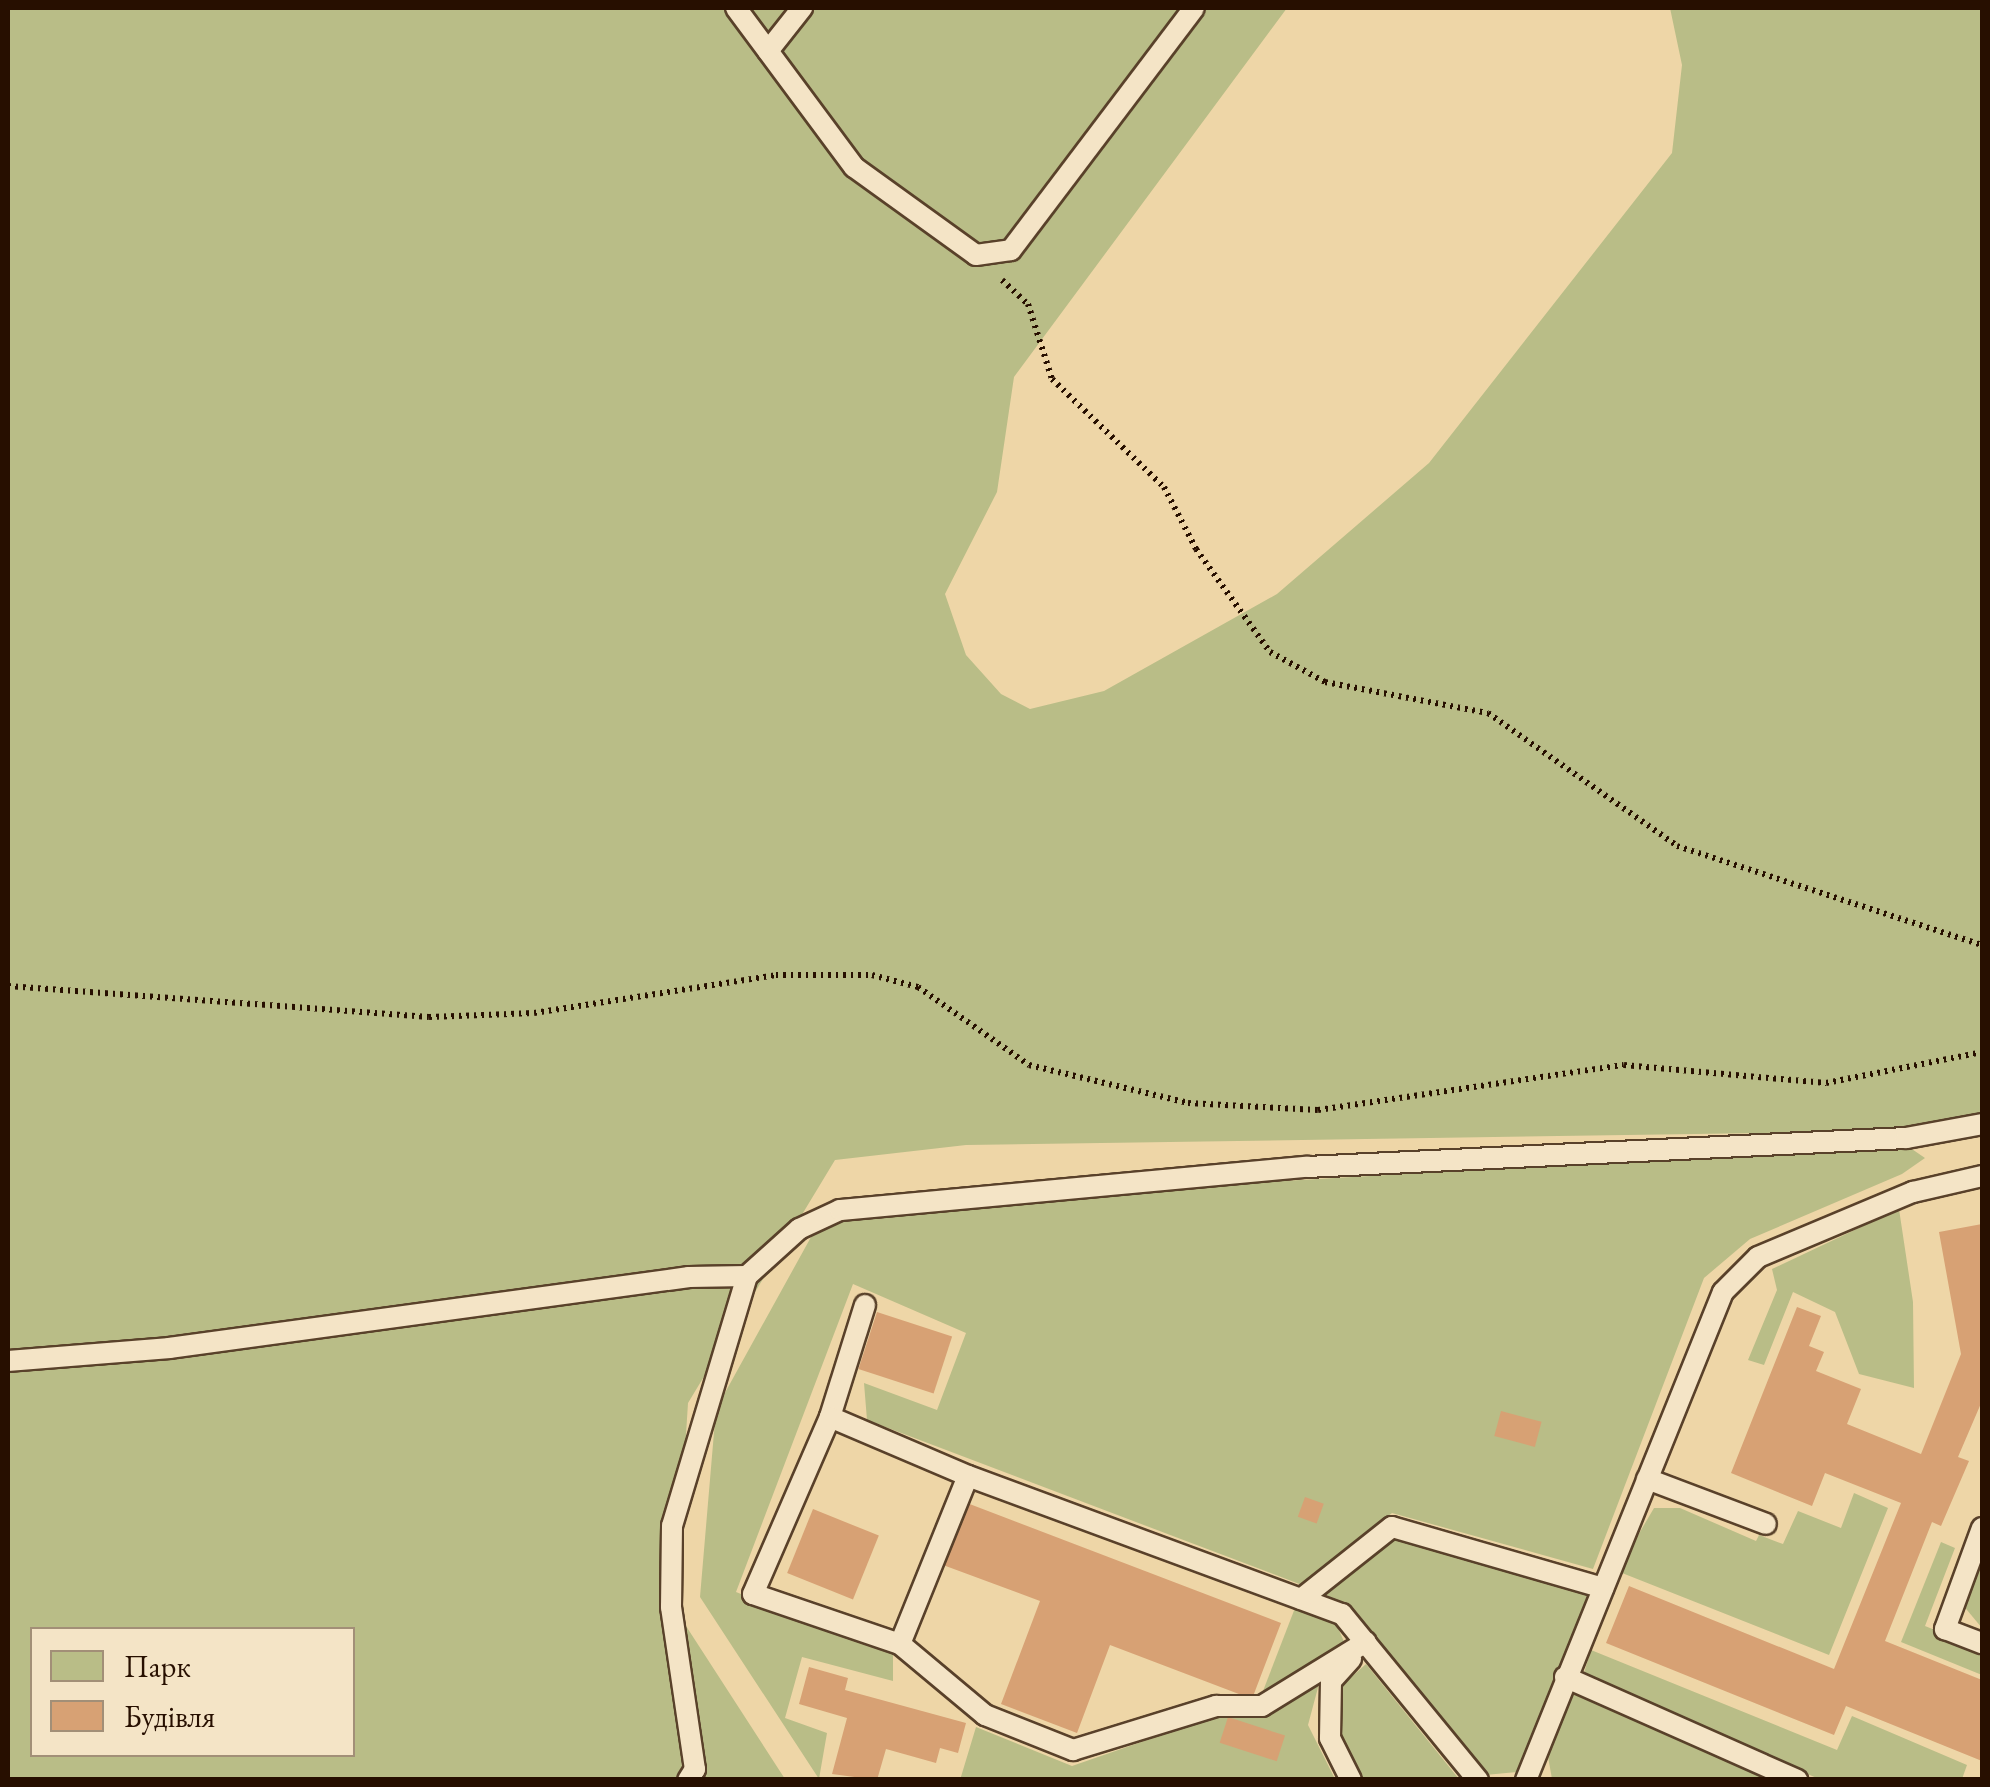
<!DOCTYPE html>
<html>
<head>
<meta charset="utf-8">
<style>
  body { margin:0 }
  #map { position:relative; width:1990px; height:1787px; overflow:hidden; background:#eed6a7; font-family:"EB Garamond",serif }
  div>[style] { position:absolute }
  .green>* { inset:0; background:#b9bd87 }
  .building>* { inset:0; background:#d7a174; transform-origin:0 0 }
  .path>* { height:6px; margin-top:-3px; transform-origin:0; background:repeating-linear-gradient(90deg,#270f00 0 2.5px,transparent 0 7.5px) }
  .roads { filter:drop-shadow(2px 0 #59412a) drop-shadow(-2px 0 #59412a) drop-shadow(0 2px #59412a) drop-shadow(0 -2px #59412a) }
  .lane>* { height:20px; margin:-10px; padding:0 10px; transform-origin:10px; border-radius:10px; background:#f4e4c6 }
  span { translate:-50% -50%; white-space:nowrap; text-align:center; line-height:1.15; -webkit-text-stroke:9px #f4e4c6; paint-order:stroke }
  .frame { position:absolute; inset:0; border:10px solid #270f00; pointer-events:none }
  .legend { position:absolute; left:30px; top:1627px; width:325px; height:130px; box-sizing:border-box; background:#f4e4c6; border:2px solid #a28f77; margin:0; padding:12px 18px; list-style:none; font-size:30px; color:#270f00 }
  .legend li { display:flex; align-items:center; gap:20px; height:50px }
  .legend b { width:50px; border:2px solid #a28f77 }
</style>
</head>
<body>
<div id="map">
  <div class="green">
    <div style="clip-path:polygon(evenodd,8px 8px,1287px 8px,1014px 377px,997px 492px,945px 594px,966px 655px,1001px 694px,1030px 709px,1104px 691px,1277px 594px,1429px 463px,1672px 153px,1682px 65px,1670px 8px,1982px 8px,1982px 1120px,1893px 1131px,966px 1145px,835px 1160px,688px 1403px,675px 1609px,785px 1779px,8px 1779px,8px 8px,32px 1630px,352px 1630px,352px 1754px,32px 1754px,32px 1630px)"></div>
    <div style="clip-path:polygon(1906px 1145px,1925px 1158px,1902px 1174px,1750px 1239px,1704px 1278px,1593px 1569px,1392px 1513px,1302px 1585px,867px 1420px,864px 1383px,937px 1410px,966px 1333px,853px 1284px,736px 1592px,893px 1653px,893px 1681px,802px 1657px,785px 1718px,827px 1733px,819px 1779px,700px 1597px,716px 1409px,816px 1228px,866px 1214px,1143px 1189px)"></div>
    <div style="clip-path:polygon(1899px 1209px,1913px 1302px,1914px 1388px,1859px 1374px,1835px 1312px,1793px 1292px,1764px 1365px,1748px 1360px,1777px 1290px,1772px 1269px)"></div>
    <div style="clip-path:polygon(1854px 1493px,1888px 1508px,1829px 1655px,1617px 1571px,1654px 1508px,1680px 1508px,1756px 1541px,1759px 1535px,1783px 1544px,1798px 1511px,1841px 1528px)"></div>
    <div style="clip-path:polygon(1394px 1538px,1590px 1595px,1517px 1772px,1485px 1775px,1349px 1608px,1323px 1593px)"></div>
    <div style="clip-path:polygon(1941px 1542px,1955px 1548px,1925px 1626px,1982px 1649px,1982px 1675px,1901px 1642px)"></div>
    <div style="clip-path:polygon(1982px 1557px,1982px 1628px,1962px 1604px)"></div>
    <div style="clip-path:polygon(1295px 1608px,1335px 1621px,1345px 1644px,1263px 1691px)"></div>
    <div style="clip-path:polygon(1591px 1650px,1837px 1750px,1852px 1716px,1967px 1765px,1962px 1779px,1819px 1779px,1583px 1676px)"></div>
    <div style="clip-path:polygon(1366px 1664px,1459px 1779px,1361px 1779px,1339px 1736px,1338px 1689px)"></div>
    <div style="clip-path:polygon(1320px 1680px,1308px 1725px,1335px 1779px,960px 1780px,976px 1727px,1072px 1766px)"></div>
    <div style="clip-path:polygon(1571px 1693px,1773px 1779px,1552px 1779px,1547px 1751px)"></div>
  </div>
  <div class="building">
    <div style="clip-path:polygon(1982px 1224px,1982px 1401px,1958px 1457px,1969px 1461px,1941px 1526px,1932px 1522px,1885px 1641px,1982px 1680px,1982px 1761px,1846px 1706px,1834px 1735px,1606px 1643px,1629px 1586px,1834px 1669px,1901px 1503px,1825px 1473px,1812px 1506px,1731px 1473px,1797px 1307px,1821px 1316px,1809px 1346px,1824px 1352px,1816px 1371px,1861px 1389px,1847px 1424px,1921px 1454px,1961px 1354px,1939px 1232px)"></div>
    <div style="left:877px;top:1312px;width:79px;height:60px;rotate:18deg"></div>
    <div style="left:1501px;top:1411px;width:42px;height:26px;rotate:15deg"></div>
    <div style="left:1305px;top:1497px;width:20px;height:21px;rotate:20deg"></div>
    <div style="clip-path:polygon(967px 1503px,1281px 1623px,1252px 1699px,1110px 1645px,1077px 1733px,1001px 1704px,1040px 1601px,943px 1565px)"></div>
    <div style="left:813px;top:1509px;width:71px;height:69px;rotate:22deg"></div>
    <div style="clip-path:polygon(809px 1667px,848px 1678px,845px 1690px,966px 1723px,958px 1753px,940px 1748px,936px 1763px,886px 1749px,877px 1780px,832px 1774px,847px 1718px,799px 1704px)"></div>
    <div style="left:1228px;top:1717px;width:60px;height:27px;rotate:18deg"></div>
  </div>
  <div class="path">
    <div style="left:1002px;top:280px;width:35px;rotate:43deg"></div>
    <div style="left:1028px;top:304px;width:79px;rotate:72.3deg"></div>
    <div style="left:1052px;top:379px;width:156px;rotate:44deg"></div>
    <div style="left:1164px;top:487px;width:70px;rotate:62.7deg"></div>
    <div style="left:1196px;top:549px;width:127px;rotate:54.3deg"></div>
    <div style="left:1270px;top:652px;width:63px;rotate:28.6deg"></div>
    <div style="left:1325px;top:682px;width:166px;rotate:10.8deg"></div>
    <div style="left:1488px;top:713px;width:231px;rotate:35.1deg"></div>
    <div style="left:1677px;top:846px;width:321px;rotate:18deg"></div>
    <div style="left:8px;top:986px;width:422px;rotate:4.2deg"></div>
    <div style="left:429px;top:1017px;width:105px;rotate:-2.2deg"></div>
    <div style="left:534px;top:1013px;width:245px;rotate:-8.9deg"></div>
    <div style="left:776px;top:975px;width:96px"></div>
    <div style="left:872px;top:975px;width:48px;rotate:14.6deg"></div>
    <div style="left:918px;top:987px;width:136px;rotate:35.1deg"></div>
    <div style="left:1029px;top:1065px;width:163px;rotate:13.4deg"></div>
    <div style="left:1188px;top:1103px;width:130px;rotate:3.1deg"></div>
    <div style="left:1318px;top:1110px;width:309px;rotate:-8.4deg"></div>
    <div style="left:1624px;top:1065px;width:203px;rotate:5.1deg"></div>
    <div style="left:1826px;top:1083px;width:159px;rotate:-11.2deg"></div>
  </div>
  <div class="roads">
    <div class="lane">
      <div style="left:736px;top:8px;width:198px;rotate:53.4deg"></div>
      <div style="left:854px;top:167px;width:150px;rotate:35.8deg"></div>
      <div style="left:976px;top:255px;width:35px;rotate:-8deg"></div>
      <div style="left:1011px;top:250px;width:303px;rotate:-52.9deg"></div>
      <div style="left:768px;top:51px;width:55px;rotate:-51.7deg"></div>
      <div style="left:747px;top:1276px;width:70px;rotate:-42.1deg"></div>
      <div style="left:799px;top:1229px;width:45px;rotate:-24.9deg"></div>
      <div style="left:840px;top:1210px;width:469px;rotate:-5.3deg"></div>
      <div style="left:1307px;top:1167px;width:600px;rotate:-2.77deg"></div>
      <div style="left:1906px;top:1138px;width:77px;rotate:-10.4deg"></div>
      <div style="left:865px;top:1305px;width:117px;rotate:107.4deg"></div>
      <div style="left:830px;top:1417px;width:193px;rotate:113.5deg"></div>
      <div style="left:753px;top:1594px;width:155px;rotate:18.8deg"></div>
      <div style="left:900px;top:1644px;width:111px;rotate:39.9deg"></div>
      <div style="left:985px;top:1715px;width:95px;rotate:21.7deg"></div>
      <div style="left:1073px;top:1750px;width:150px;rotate:-17.1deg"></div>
      <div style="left:1216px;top:1706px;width:46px"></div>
      <div style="left:1262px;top:1706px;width:122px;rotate:-31.6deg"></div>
      <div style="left:8px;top:1361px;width:162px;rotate:-4.6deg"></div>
      <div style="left:169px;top:1348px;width:525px;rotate:-7.77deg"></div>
      <div style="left:689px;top:1277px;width:58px;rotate:-1deg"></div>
      <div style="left:747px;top:1276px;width:261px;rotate:106.7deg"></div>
      <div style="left:672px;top:1526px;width:81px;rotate:90.7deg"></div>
      <div style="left:671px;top:1607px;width:164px;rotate:81.6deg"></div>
      <div style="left:695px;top:1769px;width:13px;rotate:122deg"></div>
      <div style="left:830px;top:1417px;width:150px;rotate:23.1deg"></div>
      <div style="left:968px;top:1476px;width:399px;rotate:20.3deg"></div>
      <div style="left:1342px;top:1614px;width:215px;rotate:50.7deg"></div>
      <div style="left:1647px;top:1479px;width:127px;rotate:20.7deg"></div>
      <div style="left:1982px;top:1528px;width:108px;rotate:110.1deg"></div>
      <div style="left:1945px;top:1629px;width:40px;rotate:21deg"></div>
      <div style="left:1301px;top:1599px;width:116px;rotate:-38.4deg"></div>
      <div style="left:1392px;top:1527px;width:220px;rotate:16.1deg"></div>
      <div style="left:900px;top:1644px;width:181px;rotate:-68deg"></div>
      <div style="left:1565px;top:1677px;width:254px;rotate:23.9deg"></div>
      <div style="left:1351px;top:1780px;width:47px;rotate:-116.6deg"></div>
      <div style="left:1330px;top:1738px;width:57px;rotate:-89deg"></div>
      <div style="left:1331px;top:1681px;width:30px;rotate:-48deg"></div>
      <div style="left:1526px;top:1780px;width:526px;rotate:-68.02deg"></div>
      <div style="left:1723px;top:1292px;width:49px;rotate:-45deg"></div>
      <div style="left:1758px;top:1257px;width:168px;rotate:-22.8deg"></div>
      <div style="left:1913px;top:1192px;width:71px;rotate:-13.1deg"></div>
    </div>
  </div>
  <div class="frame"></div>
  <ul class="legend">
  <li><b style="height:28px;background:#b9bd87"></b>Парк</li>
  <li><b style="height:28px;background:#d7a174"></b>Будівля</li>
  </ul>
</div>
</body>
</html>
